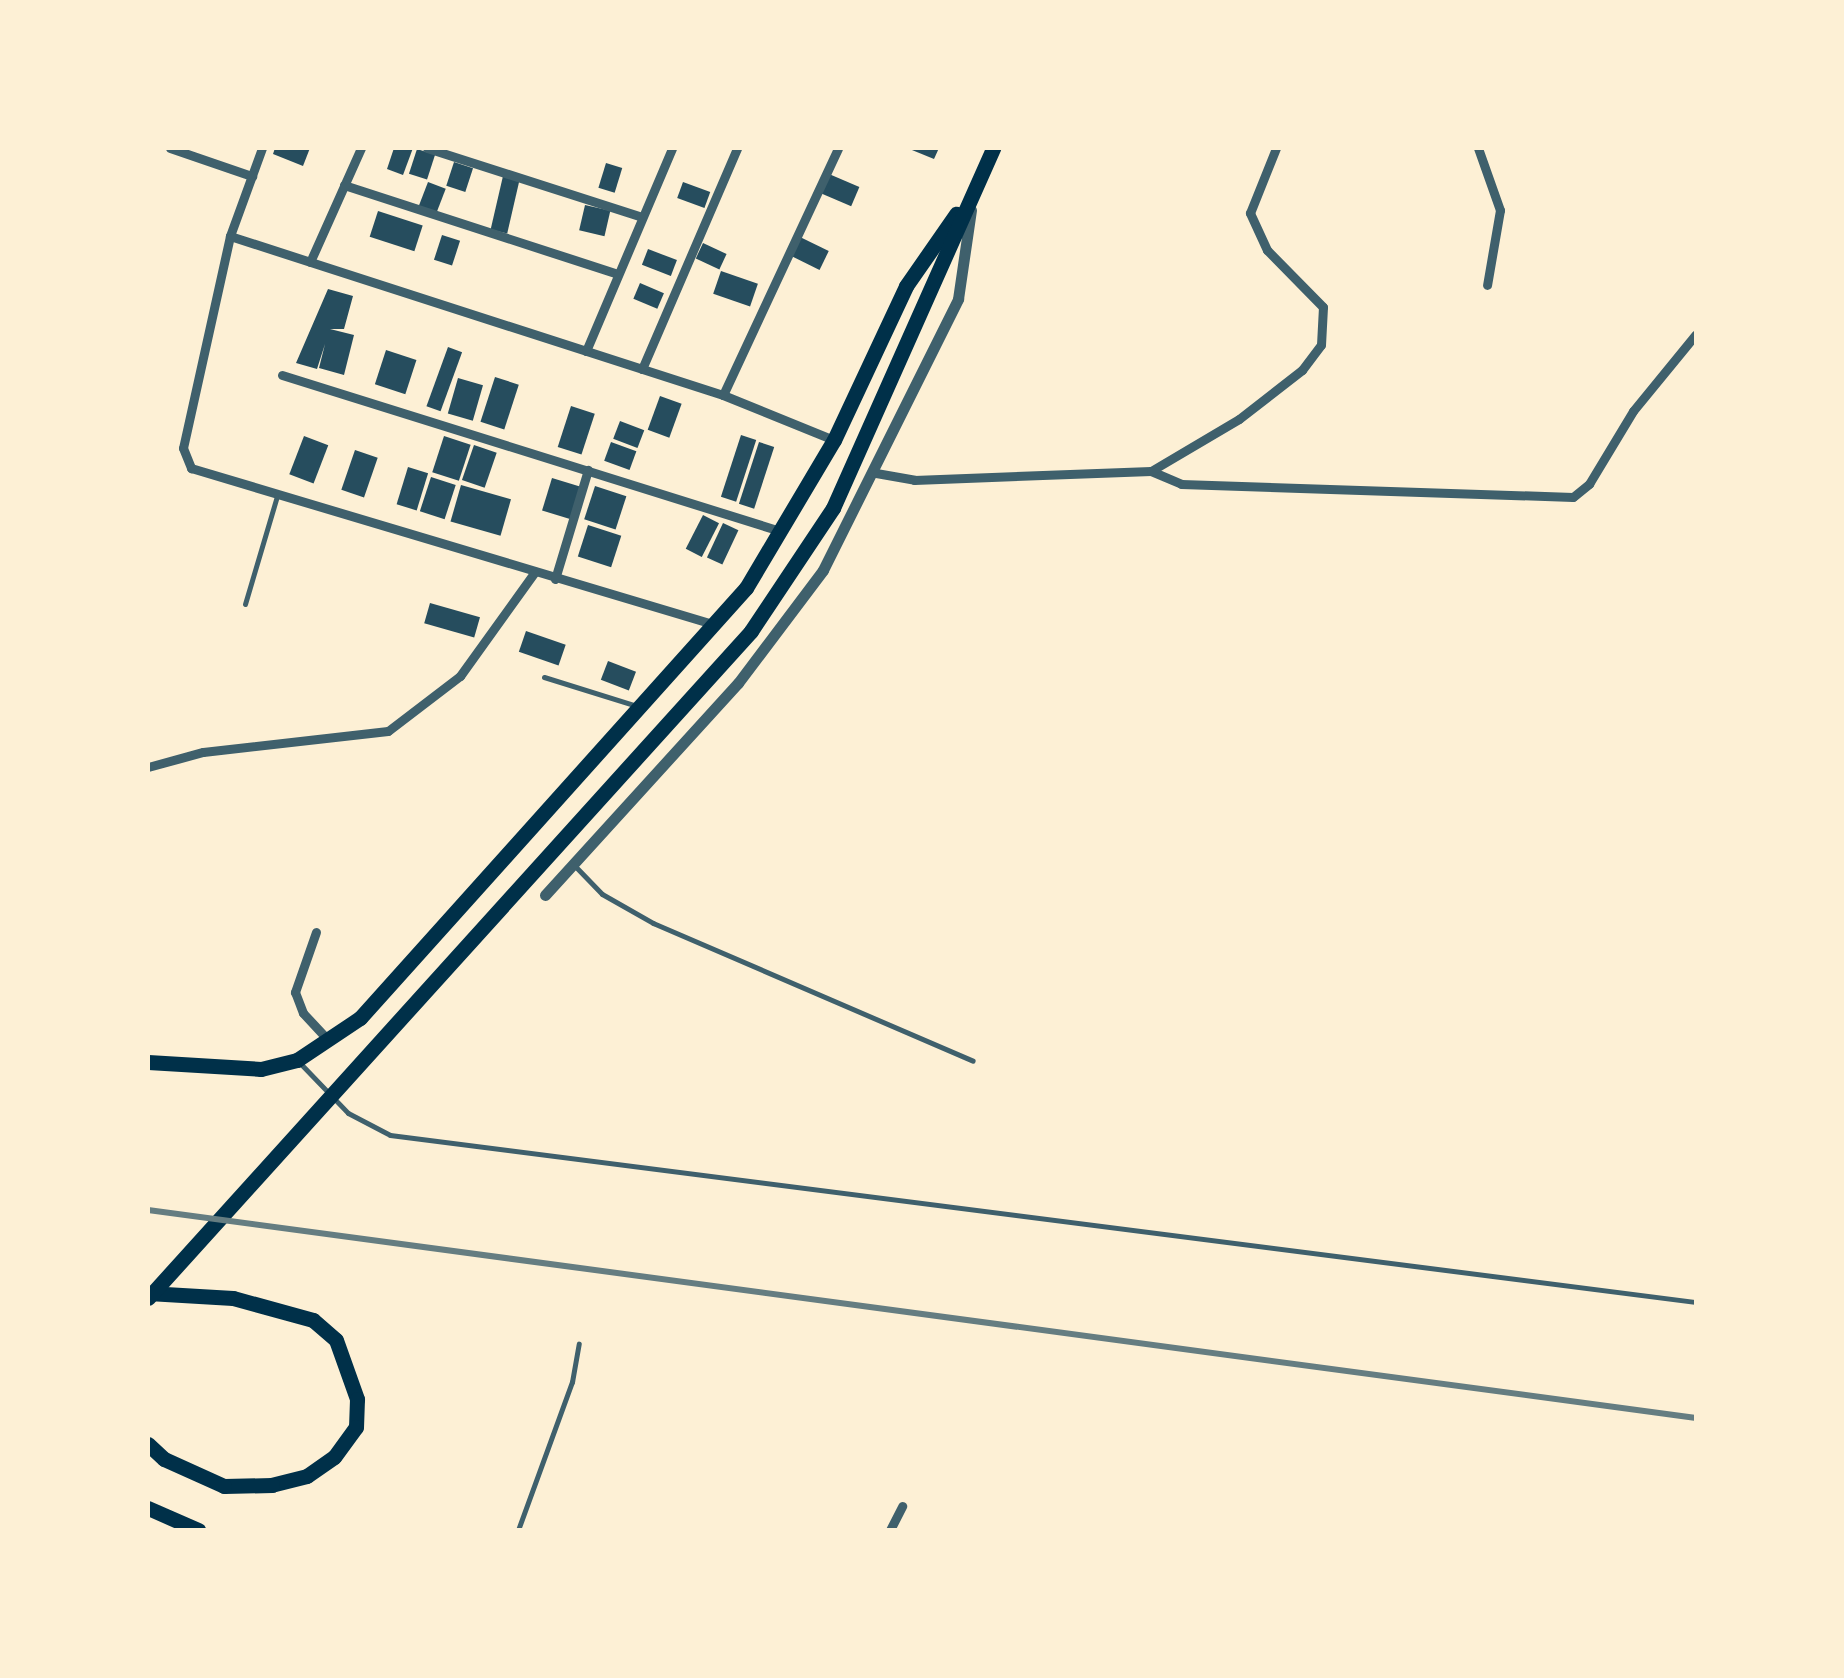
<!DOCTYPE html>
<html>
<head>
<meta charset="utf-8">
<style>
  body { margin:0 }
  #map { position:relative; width:1844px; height:1678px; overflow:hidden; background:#fdf0d5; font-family:Karla,sans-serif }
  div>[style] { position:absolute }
  .building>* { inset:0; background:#264d5e; transform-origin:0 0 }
  .service>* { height:5px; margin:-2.5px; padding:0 2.5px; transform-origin:2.5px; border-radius:2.5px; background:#3f606c }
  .minor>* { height:9px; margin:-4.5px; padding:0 4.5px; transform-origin:4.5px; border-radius:4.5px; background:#3f606c }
  .tertiary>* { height:11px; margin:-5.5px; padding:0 5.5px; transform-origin:5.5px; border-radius:5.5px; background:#3f606c }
  .primary>* { height:15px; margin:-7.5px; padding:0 7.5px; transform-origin:7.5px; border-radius:7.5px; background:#003049 }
  .rail>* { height:6px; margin:-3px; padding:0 3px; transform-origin:3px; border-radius:3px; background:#657d81 }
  span { translate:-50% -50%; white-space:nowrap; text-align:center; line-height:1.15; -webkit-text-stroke:8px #fdf0d5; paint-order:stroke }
  .frame { position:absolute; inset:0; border:150px solid #fdf0d5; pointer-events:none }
</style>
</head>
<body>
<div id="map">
  <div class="building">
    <div style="clip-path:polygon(275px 148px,310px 148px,303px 166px,273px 154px)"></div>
    <div style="clip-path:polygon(394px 148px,413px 148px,403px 175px,387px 169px)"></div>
    <div style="clip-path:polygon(907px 148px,939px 148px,934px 159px)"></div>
    <div style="left:417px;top:149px;width:19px;height:26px;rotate:18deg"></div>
    <div style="left:454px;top:162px;width:20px;height:25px;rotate:18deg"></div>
    <div style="left:606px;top:163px;width:17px;height:26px;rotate:17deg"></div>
    <div style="left:829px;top:174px;width:33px;height:21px;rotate:23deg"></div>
    <div style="left:503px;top:176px;width:17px;height:55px;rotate:13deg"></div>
    <div style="left:428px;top:182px;width:19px;height:26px;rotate:21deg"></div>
    <div style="left:683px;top:182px;width:29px;height:17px;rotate:20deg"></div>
    <div style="left:585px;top:205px;width:26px;height:26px;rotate:13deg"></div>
    <div style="left:378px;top:211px;width:47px;height:27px;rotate:18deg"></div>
    <div style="left:442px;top:235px;width:19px;height:26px;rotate:18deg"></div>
    <div style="left:800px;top:237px;width:32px;height:21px;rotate:26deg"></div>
    <div style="left:703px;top:243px;width:26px;height:17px;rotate:25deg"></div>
    <div style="left:648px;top:249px;width:31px;height:17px;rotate:21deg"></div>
    <div style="left:721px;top:271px;width:39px;height:24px;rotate:19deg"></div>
    <div style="left:640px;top:283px;width:26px;height:17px;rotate:23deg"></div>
    <div style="clip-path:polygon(328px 289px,353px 296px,344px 329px,330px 329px,354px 335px,344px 375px,319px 368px,325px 344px,317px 369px,296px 363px)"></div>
    <div style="left:448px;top:347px;width:15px;height:63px;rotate:20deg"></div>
    <div style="left:386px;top:350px;width:32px;height:36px;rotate:18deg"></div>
    <div style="left:495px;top:377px;width:25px;height:47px;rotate:18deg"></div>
    <div style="left:458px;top:378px;width:26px;height:37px;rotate:16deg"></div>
    <div style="left:660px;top:396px;width:23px;height:36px;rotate:20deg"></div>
    <div style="left:571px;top:406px;width:25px;height:43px;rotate:18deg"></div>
    <div style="left:620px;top:421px;width:26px;height:19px;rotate:21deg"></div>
    <div style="left:741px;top:435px;width:16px;height:65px;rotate:18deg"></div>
    <div style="left:304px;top:436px;width:26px;height:41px;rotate:21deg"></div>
    <div style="left:444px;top:436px;width:28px;height:38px;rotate:18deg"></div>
    <div style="left:611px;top:442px;width:27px;height:20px;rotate:20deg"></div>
    <div style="left:759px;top:442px;width:16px;height:65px;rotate:18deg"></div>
    <div style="left:474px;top:445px;width:24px;height:37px;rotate:19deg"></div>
    <div style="left:355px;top:450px;width:24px;height:42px;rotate:19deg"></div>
    <div style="left:408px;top:467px;width:21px;height:39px;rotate:17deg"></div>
    <div style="left:431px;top:477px;width:26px;height:36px;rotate:18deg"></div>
    <div style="left:552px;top:478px;width:30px;height:34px;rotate:17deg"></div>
    <div style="left:461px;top:485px;width:52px;height:38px;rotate:16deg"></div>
    <div style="left:595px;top:486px;width:33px;height:35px;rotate:18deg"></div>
    <div style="left:703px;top:515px;width:18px;height:38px;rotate:27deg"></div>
    <div style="left:723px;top:523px;width:17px;height:38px;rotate:25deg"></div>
    <div style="left:588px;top:525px;width:35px;height:33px;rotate:18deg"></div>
    <div style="left:430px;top:603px;width:52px;height:21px;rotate:16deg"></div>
    <div style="left:526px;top:631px;width:42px;height:22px;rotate:19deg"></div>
    <div style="left:608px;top:661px;width:30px;height:20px;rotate:21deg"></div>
  </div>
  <div class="service">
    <div style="left:245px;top:604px;width:113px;rotate:-73.5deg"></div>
    <div style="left:544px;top:677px;width:97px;rotate:17.3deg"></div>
    <div style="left:574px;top:865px;width:40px;rotate:46deg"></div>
    <div style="left:602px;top:894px;width:59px;rotate:29.6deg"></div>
    <div style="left:653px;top:923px;width:348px;rotate:23.3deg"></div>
    <div style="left:298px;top:1061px;width:72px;rotate:46.1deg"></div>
    <div style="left:348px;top:1113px;width:47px;rotate:27.6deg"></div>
    <div style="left:390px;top:1135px;width:1317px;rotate:7.29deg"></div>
    <div style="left:518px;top:1530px;width:158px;rotate:-70deg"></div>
    <div style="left:572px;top:1382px;width:39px;rotate:-80deg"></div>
  </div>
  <div class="minor">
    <div style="left:170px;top:148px;width:87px;rotate:18.9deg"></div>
    <div style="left:262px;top:148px;width:94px;rotate:110deg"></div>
    <div style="left:230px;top:236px;width:217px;rotate:102.5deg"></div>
    <div style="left:183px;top:448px;width:22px;rotate:68deg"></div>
    <div style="left:191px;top:468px;width:548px;rotate:16.65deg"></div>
    <div style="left:427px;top:148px;width:226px;rotate:17.8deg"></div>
    <div style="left:1478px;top:148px;width:66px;rotate:70.5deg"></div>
    <div style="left:1500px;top:210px;width:76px;rotate:99.8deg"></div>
    <div style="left:344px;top:185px;width:288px;rotate:18deg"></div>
    <div style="left:230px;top:236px;width:518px;rotate:17.88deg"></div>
    <div style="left:723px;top:395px;width:120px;rotate:22.1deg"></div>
    <div style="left:310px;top:262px;width:125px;rotate:-65.9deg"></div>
    <div style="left:586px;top:351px;width:220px;rotate:-67deg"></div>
    <div style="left:642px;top:369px;width:241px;rotate:-66.7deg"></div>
    <div style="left:282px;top:375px;width:522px;rotate:17.39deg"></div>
    <div style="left:723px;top:395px;width:272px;rotate:-65deg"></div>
    <div style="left:1151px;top:471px;width:33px;rotate:23deg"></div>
    <div style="left:1181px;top:484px;width:392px;rotate:1.9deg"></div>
    <div style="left:1573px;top:497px;width:21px;rotate:-39deg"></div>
    <div style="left:1589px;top:484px;width:85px;rotate:-58.9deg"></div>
    <div style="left:1633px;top:411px;width:99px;rotate:-50.7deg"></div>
    <div style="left:876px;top:473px;width:39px;rotate:10deg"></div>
    <div style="left:914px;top:480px;width:237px;rotate:-2.2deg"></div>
    <div style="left:1151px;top:471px;width:102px;rotate:-30.6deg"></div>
    <div style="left:1239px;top:419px;width:80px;rotate:-37.9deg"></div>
    <div style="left:1302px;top:370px;width:31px;rotate:-53deg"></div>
    <div style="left:1321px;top:345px;width:38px;rotate:-87deg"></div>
    <div style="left:1323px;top:307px;width:80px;rotate:-134.5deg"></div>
    <div style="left:1267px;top:250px;width:41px;rotate:-114.7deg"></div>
    <div style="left:1250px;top:213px;width:70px;rotate:-68.2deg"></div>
    <div style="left:555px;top:579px;width:114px;rotate:-73.2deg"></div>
    <div style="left:148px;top:767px;width:57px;rotate:-15.3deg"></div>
    <div style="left:203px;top:752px;width:186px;rotate:-6.5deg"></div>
    <div style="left:388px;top:731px;width:91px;rotate:-37.4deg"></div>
    <div style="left:460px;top:676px;width:127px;rotate:-54.3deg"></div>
    <div style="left:316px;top:932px;width:64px;rotate:109.3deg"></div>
    <div style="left:295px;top:992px;width:22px;rotate:69deg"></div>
    <div style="left:303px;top:1013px;width:37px;rotate:47deg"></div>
    <div style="left:890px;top:1530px;width:27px;rotate:-63deg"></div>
  </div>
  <div class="tertiary">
    <div style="left:545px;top:895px;width:287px;rotate:-47.7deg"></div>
    <div style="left:738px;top:683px;width:141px;rotate:-53deg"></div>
    <div style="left:823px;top:570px;width:303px;rotate:-63.5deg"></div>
    <div style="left:958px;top:299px;width:90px;rotate:-81.7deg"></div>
  </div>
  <div class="primary">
    <div style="left:148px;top:1062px;width:113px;rotate:3.5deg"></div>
    <div style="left:261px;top:1069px;width:37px;rotate:-14deg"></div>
    <div style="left:297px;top:1060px;width:76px;rotate:-33.7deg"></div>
    <div style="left:360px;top:1018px;width:578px;rotate:-48.09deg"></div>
    <div style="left:746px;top:588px;width:172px;rotate:-59.3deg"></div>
    <div style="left:834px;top:440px;width:170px;rotate:-64.9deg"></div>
    <div style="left:906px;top:286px;width:88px;rotate:-55.2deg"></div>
    <div style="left:148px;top:1293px;width:85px;rotate:3.4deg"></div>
    <div style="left:233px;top:1298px;width:83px;rotate:15.4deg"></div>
    <div style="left:313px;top:1320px;width:30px;rotate:41deg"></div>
    <div style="left:336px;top:1340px;width:63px;rotate:70.4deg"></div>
    <div style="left:357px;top:1399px;width:28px;rotate:92deg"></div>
    <div style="left:356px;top:1427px;width:37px;rotate:126deg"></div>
    <div style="left:334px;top:1457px;width:33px;rotate:145deg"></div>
    <div style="left:307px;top:1476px;width:36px;rotate:166deg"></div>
    <div style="left:272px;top:1485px;width:48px;rotate:178.8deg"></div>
    <div style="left:224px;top:1486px;width:66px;rotate:-155.8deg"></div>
    <div style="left:164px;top:1459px;width:22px;rotate:-137deg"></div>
    <div style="left:148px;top:1298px;width:899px;rotate:-47.88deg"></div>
    <div style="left:751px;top:631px;width:148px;rotate:-56.3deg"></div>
    <div style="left:833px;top:508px;width:394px;rotate:-66deg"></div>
    <div style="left:148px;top:1508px;width:55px;rotate:23.7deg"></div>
  </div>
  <div class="rail">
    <div style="left:148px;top:1210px;width:1562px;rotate:7.65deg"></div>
  </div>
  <div class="frame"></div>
</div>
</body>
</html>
